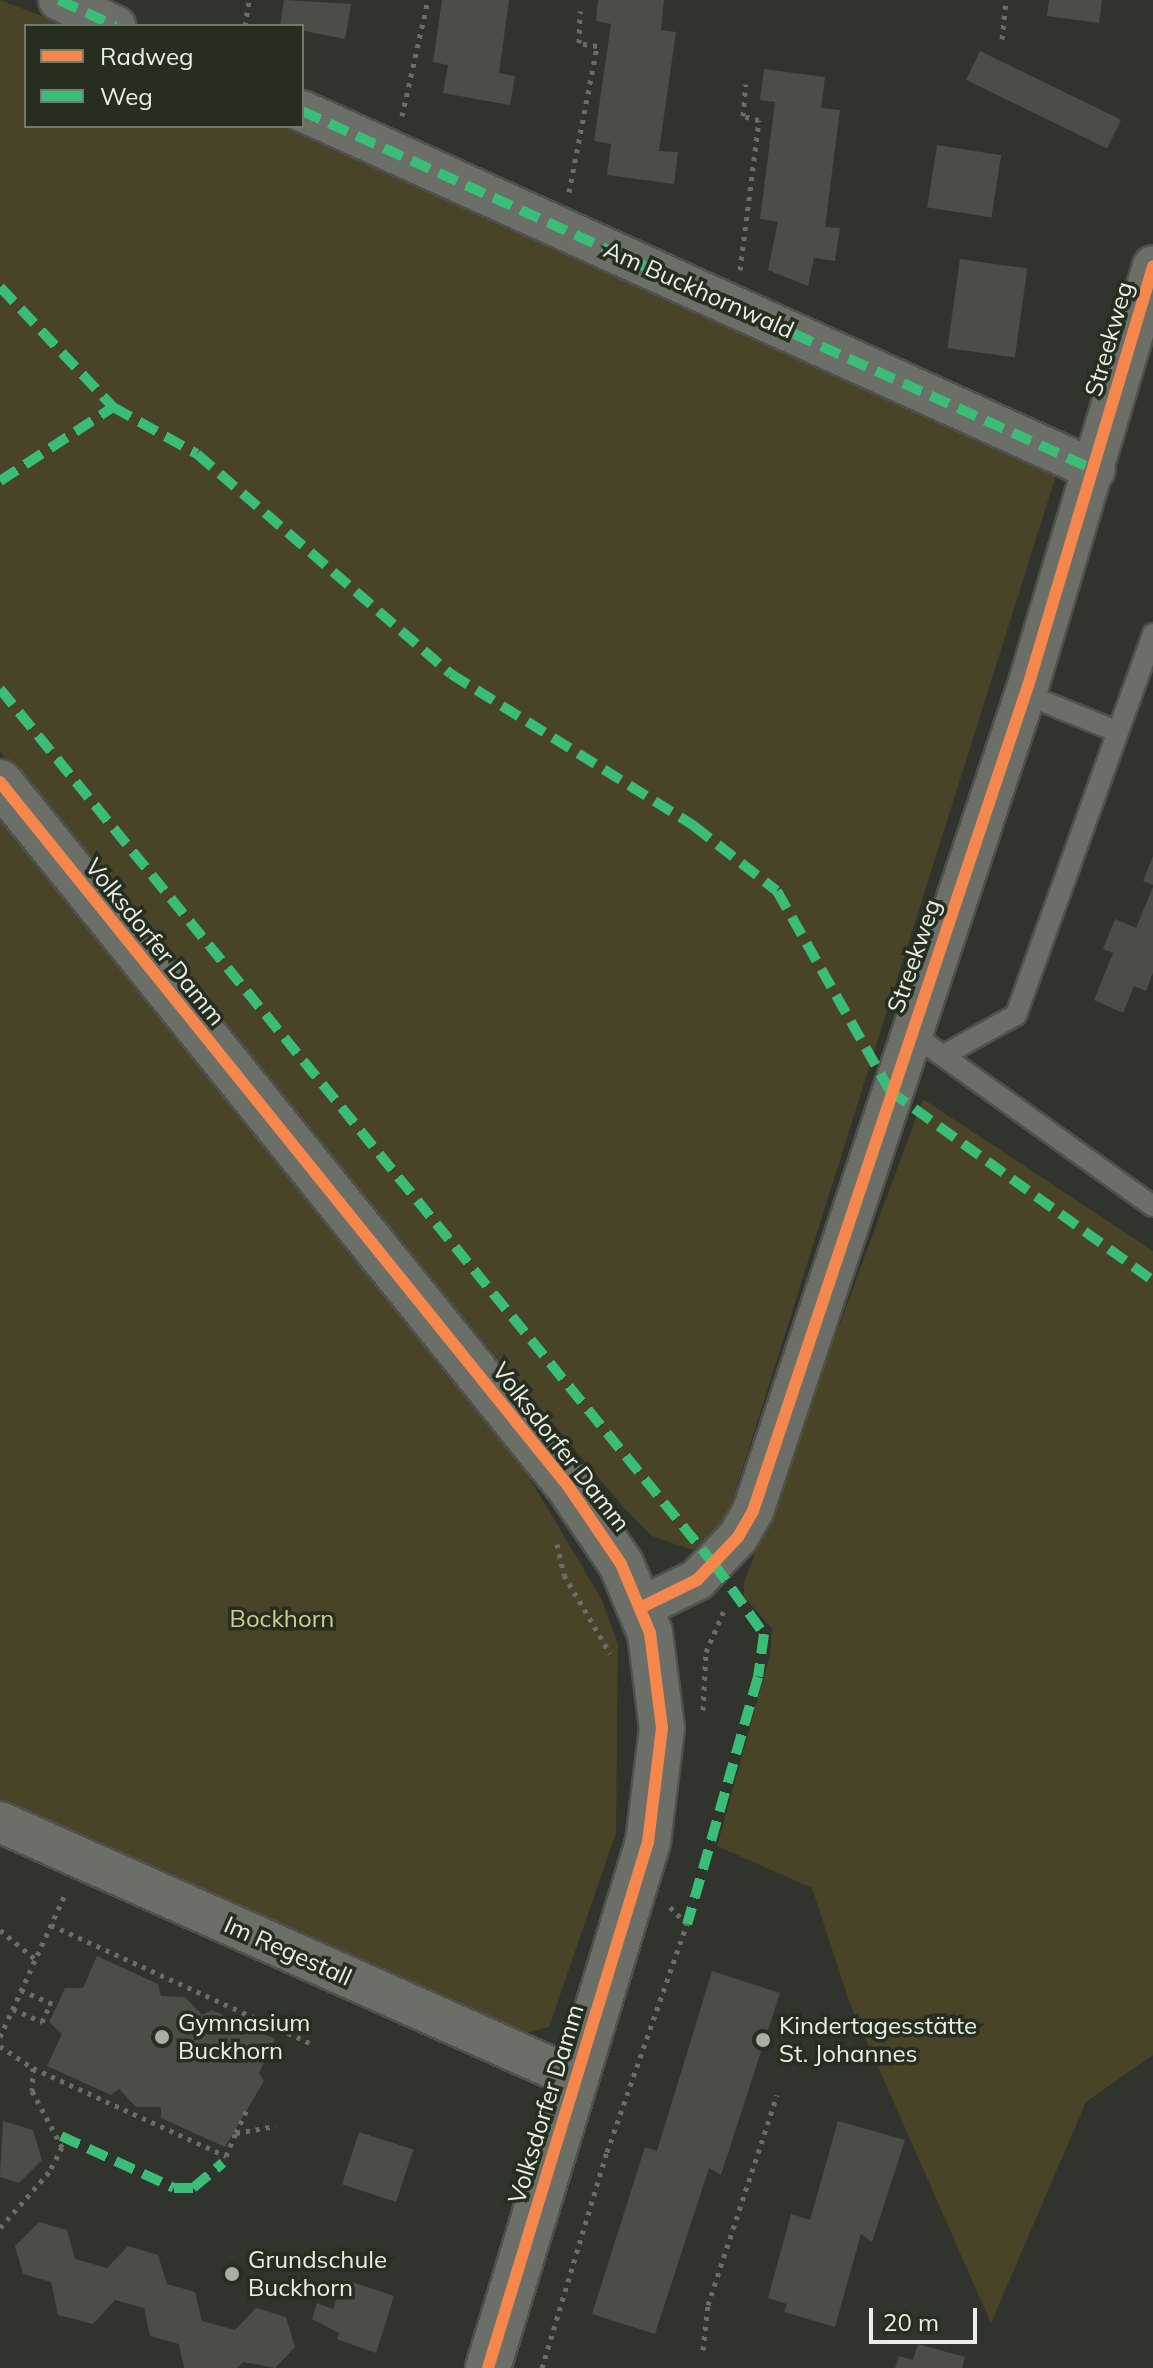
<!DOCTYPE html>
<html>
<head>
<meta charset="utf-8">
<style>
  body { margin:0 }
  #map { position:relative; width:1153px; height:2368px; overflow:hidden; background:#30342c; font-family:Mulish,sans-serif }
  div>[style] { position:absolute }
  .green>* { inset:0; background:#494327 }
  .building>* { inset:0; background:#4b4e46; transform-origin:0 0 }
  .path>* { height:5px; margin-top:-2.5px; transform-origin:0; background:repeating-linear-gradient(90deg,#6b6e68 0 4px,transparent 0 10px) }
  .roads { filter:drop-shadow(2px 0 #4f524c) drop-shadow(-2px 0 #4f524c) drop-shadow(0 2px #4f524c) drop-shadow(0 -2px #4f524c) }
  .service>* { height:20px; margin:-10px; padding:0 10px; transform-origin:10px; border-radius:10px; background:#6c6f68 }
  .minor>* { height:40px; margin:-20px; padding:0 20px; transform-origin:20px; border-radius:20px; background:#6c6f68 }
  .secondary>* { height:44px; margin:-22px; padding:0 22px; transform-origin:22px; border-radius:22px; background:#6c6f68 }
  .quiet>* { height:10px; margin-top:-5px; transform-origin:0; background:repeating-linear-gradient(90deg,#3abd76 0 20px,transparent 0 30px) }
  .cycleway>* { height:12px; margin:-6px; padding:0 6px; transform-origin:6px; border-radius:6px; background:#f5874c }
  .dots>* { width:22px; height:22px; translate:-50% -50%; box-sizing:border-box; border:4px solid #252e1f; border-radius:50% }
  span { translate:-50% -50%; white-space:nowrap; text-align:center; line-height:1.15; -webkit-text-stroke:7px #252e1f; paint-order:stroke }
  .street-label { font-size:24px; color:#e9efe6 }
  .park-label { font-size:24px; color:#d9ca8a }
  .poi-label { font-size:24px; color:#e9efe6 }
  .left { translate:0 -50%; text-align:left }
  .legend { position:absolute; left:24px; top:24px; width:280px; height:104px; box-sizing:border-box; background:#252e1f; border:2px solid #737b6f; margin:0; padding:10px 14px; list-style:none; font-size:24px; color:#e9efe6 }
  .legend li { display:flex; align-items:center; gap:16px; height:40px }
  .legend b { width:40px; border:2px solid #737b6f }
  .scale { position:absolute; left:869px; top:2308px; width:108px; height:36px; box-sizing:border-box; border:4px solid #e9efe6; border-top:0; padding-left:10px; font-size:24px; line-height:28px; white-space:nowrap; color:#e9efe6; -webkit-text-stroke:6px #252e1f; paint-order:stroke }
</style>
</head>
<body>
<div id="map">
  <div class="green">
    <div style="clip-path:polygon(0 0,67px 26px,26px 26px,26px 126px,292px 126px,1059px 466px,727px 1518px,711px 1541px,692px 1550px,652px 1536px,626px 1510px,233px 1045px,0 751px)"></div>
    <div style="clip-path:polygon(0 810px,442px 1362px,529px 1477px,602px 1600px,618px 1645px,616px 1833px,549px 2027px,512px 2037px,0 1802px)"></div>
    <div style="clip-path:polygon(923px 1099px,1153px 1251px,1153px 2055px,1086px 2102px,991px 2323px,849px 2001px,812px 1888px,717px 1846px,770px 1655px,772px 1629px,744px 1597px,744px 1583px)"></div>
  </div>
  <div class="building">
    <div style="clip-path:polygon(284px 0,351px 4px,345px 39px,280px 26px)"></div>
    <div style="clip-path:polygon(442px 0,509px 0,499px 73px,515px 76px,510px 105px,443px 93px,448px 65px,433px 62px)"></div>
    <div style="clip-path:polygon(598px 0,664px 0,661px 30px,676px 32px,659px 151px,678px 152px,674px 184px,607px 175px,611px 144px,594px 141px,611px 24px,596px 21px)"></div>
    <div style="clip-path:polygon(1049px 0,1102px 0,1099px 23px,1047px 16px)"></div>
    <div style="left:980px;top:51px;width:157px;height:32px;rotate:26deg"></div>
    <div style="clip-path:polygon(764px 69px,825px 77px,821px 108px,840px 110px,825px 227px,840px 228px,835px 261px,814px 258px,808px 286px,768px 270px,778px 222px,760px 219px,775px 102px,760px 100px)"></div>
    <div style="left:937px;top:145px;width:65px;height:63px;rotate:9deg"></div>
    <div style="left:960px;top:259px;width:68px;height:90px;rotate:8deg"></div>
    <div style="clip-path:polygon(1153px 856px,1153px 885px,1143px 881px)"></div>
    <div style="clip-path:polygon(1153px 887px,1153px 973px,1146px 991px,1134px 986px,1123px 1013px,1094px 1000px,1113px 953px,1103px 949px,1115px 919px,1136px 928px)"></div>
    <div style="clip-path:polygon(97px 1956px,158px 1984px,161px 1996px,185px 1997px,202px 2015px,212px 2010px,275px 2039px,259px 2073px,264px 2081px,225px 2147px,161px 2118px,161px 2107px,136px 2107px,119px 2089px,111px 2095px,47px 2066px,62px 2034px,49px 2022px,57px 2006px,65px 1988px,83px 1988px)"></div>
    <div style="clip-path:polygon(712px 1971px,780px 1993px,721px 2175px,709px 2168px,655px 2334px,592px 2314px,645px 2147px,657px 2151px)"></div>
    <div style="clip-path:polygon(3px 2121px,33px 2130px,42px 2160px,19px 2183px,0 2177px)"></div>
    <div style="clip-path:polygon(838px 2121px,905px 2140px,872px 2242px,861px 2234px,835px 2327px,784px 2312px,787px 2304px,768px 2298px,791px 2214px,810px 2220px)"></div>
    <div style="left:359px;top:2132px;width:57px;height:55px;rotate:18deg"></div>
    <div style="clip-path:polygon(39px 2222px,67px 2230px,75px 2259px,107px 2268px,128px 2246px,158px 2255px,167px 2284px,195px 2292px,202px 2321px,235px 2330px,256px 2308px,286px 2317px,295px 2347px,275px 2368px,243px 2362px,237px 2368px,184px 2368px,179px 2344px,150px 2336px,144px 2308px,115px 2300px,93px 2324px,58px 2315px,51px 2282px,23px 2274px,15px 2246px)"></div>
    <div style="clip-path:polygon(343px 2279px,394px 2296px,376px 2353px,337px 2339px,339px 2333px,312px 2319px,317px 2303px,333px 2309px)"></div>
    <div style="clip-path:polygon(918px 2344px,965px 2357px,962px 2368px,895px 2368px,899px 2356px,913px 2360px)"></div>
  </div>
  <div class="path">
    <div style="left:245px;top:26px;width:26px;rotate:-81deg"></div>
    <div style="left:1002px;top:39px;width:39px;rotate:-84deg"></div>
    <div style="left:402px;top:116px;width:119px;rotate:-77.4deg"></div>
    <div style="left:569px;top:192px;width:149px;rotate:-79.1deg"></div>
    <div style="left:597px;top:46px;width:18px;rotate:-171deg"></div>
    <div style="left:579px;top:43px;width:32px;rotate:-88deg"></div>
    <div style="left:740px;top:270px;width:151px;rotate:-82.8deg"></div>
    <div style="left:759px;top:120px;width:16px;rotate:-166deg"></div>
    <div style="left:743px;top:116px;width:32px;rotate:-85deg"></div>
    <div style="left:557px;top:1544px;width:32px;rotate:77deg"></div>
    <div style="left:564px;top:1575px;width:91px;rotate:59.5deg"></div>
    <div style="left:703px;top:1710px;width:58px;rotate:-87deg"></div>
    <div style="left:706px;top:1652px;width:48px;rotate:-66.6deg"></div>
    <div style="left:51px;top:1925px;width:287px;rotate:24.5deg"></div>
    <div style="left:0;top:1930px;width:45px;rotate:39.6deg"></div>
    <div style="left:21px;top:1990px;width:39px;rotate:24deg"></div>
    <div style="left:13px;top:2009px;width:32px;rotate:24deg"></div>
    <div style="left:42px;top:2022px;width:21px;rotate:-65deg"></div>
    <div style="left:0;top:2037px;width:159px;rotate:-65.5deg"></div>
    <div style="left:0;top:2046px;width:40px;rotate:34deg"></div>
    <div style="left:33px;top:2068px;width:23px;rotate:92deg"></div>
    <div style="left:32px;top:2091px;width:64px;rotate:61.8deg"></div>
    <div style="left:62px;top:2147px;width:28px;rotate:117deg"></div>
    <div style="left:49px;top:2172px;width:74px;rotate:131.2deg"></div>
    <div style="left:33px;top:2068px;width:212px;rotate:24.5deg"></div>
    <div style="left:226px;top:2156px;width:25px;rotate:-67deg"></div>
    <div style="left:236px;top:2133px;width:40px;rotate:-10deg"></div>
    <div style="left:236px;top:2133px;width:26px;rotate:-65deg"></div>
    <div style="left:703px;top:2350px;width:45px;rotate:-83.7deg"></div>
    <div style="left:708px;top:2305px;width:221px;rotate:-71.8deg"></div>
    <div style="left:542px;top:2368px;width:226px;rotate:-73.3deg"></div>
    <div style="left:607px;top:2152px;width:242px;rotate:-70.7deg"></div>
    <div style="left:687px;top:1924px;width:24px;rotate:-135deg"></div>
  </div>
  <div class="roads">
    <div class="service">
      <div style="left:1025px;top:694px;width:100px;rotate:22.2deg"></div>
      <div style="left:911px;top:1033px;width:297px;rotate:35.6deg"></div>
      <div style="left:944px;top:1055px;width:82px;rotate:-29.1deg"></div>
      <div style="left:1016px;top:1015px;width:405px;rotate:-70.2deg"></div>
    </div>
    <div class="minor">
      <div style="left:59px;top:0;width:62px;rotate:24.9deg"></div>
      <div style="left:302px;top:111px;width:870px;rotate:24.36deg"></div>
      <div style="left:640px;top:1608px;width:64px;rotate:-26.2deg"></div>
      <div style="left:697px;top:1580px;width:59px;rotate:-46.4deg"></div>
      <div style="left:738px;top:1537px;width:30px;rotate:-60deg"></div>
      <div style="left:753px;top:1511px;width:870px;rotate:-71.57deg"></div>
      <div style="left:1028px;top:686px;width:438px;rotate:-73.4deg"></div>
      <div style="left:0;top:1822px;width:632px;rotate:24.01deg"></div>
    </div>
    <div class="secondary">
      <div style="left:0;top:782px;width:905px;rotate:51.1deg"></div>
      <div style="left:568px;top:1486px;width:94px;rotate:55.8deg"></div>
      <div style="left:621px;top:1564px;width:75px;rotate:67.2deg"></div>
      <div style="left:650px;top:1633px;width:96px;rotate:82.8deg"></div>
      <div style="left:662px;top:1728px;width:115px;rotate:97deg"></div>
      <div style="left:648px;top:1842px;width:550px;rotate:106.92deg"></div>
    </div>
  </div>
  <div class="quiet">
    <div style="left:59px;top:0;width:62px;rotate:24.9deg"></div>
    <div style="left:302px;top:111px;width:870px;rotate:24.36deg"></div>
    <div style="left:0;top:287px;width:165px;rotate:46.7deg"></div>
    <div style="left:0;top:481px;width:135px;rotate:-33.2deg"></div>
    <div style="left:113px;top:407px;width:96px;rotate:29.2deg"></div>
    <div style="left:197px;top:454px;width:336px;rotate:40.9deg"></div>
    <div style="left:451px;top:674px;width:287px;rotate:32deg"></div>
    <div style="left:694px;top:826px;width:105px;rotate:38.1deg"></div>
    <div style="left:777px;top:891px;width:230px;rotate:60.5deg"></div>
    <div style="left:890px;top:1091px;width:324px;rotate:35.8deg"></div>
    <div style="left:0;top:689px;width:1129px;rotate:50.79deg"></div>
    <div style="left:714px;top:1564px;width:86px;rotate:54.5deg"></div>
    <div style="left:764px;top:1634px;width:43px;rotate:97.9deg"></div>
    <div style="left:758px;top:1677px;width:257px;rotate:106deg"></div>
    <div style="left:61px;top:2136px;width:124px;rotate:24.7deg"></div>
    <div style="left:174px;top:2188px;width:19px"></div>
    <div style="left:193px;top:2188px;width:39px;rotate:-40deg"></div>
  </div>
  <div class="cycleway">
    <div style="left:0;top:782px;width:905px;rotate:51.1deg"></div>
    <div style="left:568px;top:1486px;width:94px;rotate:55.8deg"></div>
    <div style="left:621px;top:1564px;width:75px;rotate:67.2deg"></div>
    <div style="left:650px;top:1633px;width:96px;rotate:82.8deg"></div>
    <div style="left:662px;top:1728px;width:115px;rotate:97deg"></div>
    <div style="left:648px;top:1842px;width:550px;rotate:106.92deg"></div>
    <div style="left:640px;top:1608px;width:64px;rotate:-26.2deg"></div>
    <div style="left:697px;top:1580px;width:59px;rotate:-46.4deg"></div>
    <div style="left:738px;top:1537px;width:30px;rotate:-60deg"></div>
    <div style="left:753px;top:1511px;width:870px;rotate:-71.57deg"></div>
    <div style="left:1028px;top:686px;width:438px;rotate:-73.4deg"></div>
  </div>
  <div class="dots">
    <div style="left:162px;top:2037px;background:#a8aea5"></div>
    <div style="left:763px;top:2040px;background:#a8aea5"></div>
    <div style="left:232px;top:2274px;background:#a8aea5"></div>
  </div>
  <div class="street-label">
    <span style="left:699px;top:290px;rotate:24deg">Am Buckhornwald</span>
    <span style="left:1109px;top:339px;rotate:-74deg">Streekweg</span>
    <span style="left:155px;top:942px;rotate:51deg">Volksdorfer Damm</span>
    <span style="left:914px;top:956px;rotate:-71deg">Streekweg</span>
    <span style="left:561px;top:1447px;rotate:52deg">Volksdorfer Damm</span>
    <span style="left:288px;top:1951px;rotate:24deg">Im Regestall</span>
    <span style="left:546px;top:2104px;rotate:-73deg">Volksdorfer Damm</span>
  </div>
  <div class="park-label">
    <span style="left:282px;top:1619px">Bockhorn</span>
  </div>
  <div class="poi-label">
    <span class="left" style="left:178px;top:2037px">Gymnasium<br>Buckhorn</span>
    <span class="left" style="left:779px;top:2040px">Kindertagesstätte<br>St. Johannes</span>
    <span class="left" style="left:248px;top:2274px">Grundschule<br>Buckhorn</span>
  </div>
  <ul class="legend">
  <li><b style="height:10px;background:#f5874c"></b>Radweg</li>
  <li><b style="height:10px;background:#3abd76"></b>Weg</li>
  </ul>
  <div class="scale">20 m</div>
</div>
</body>
</html>
